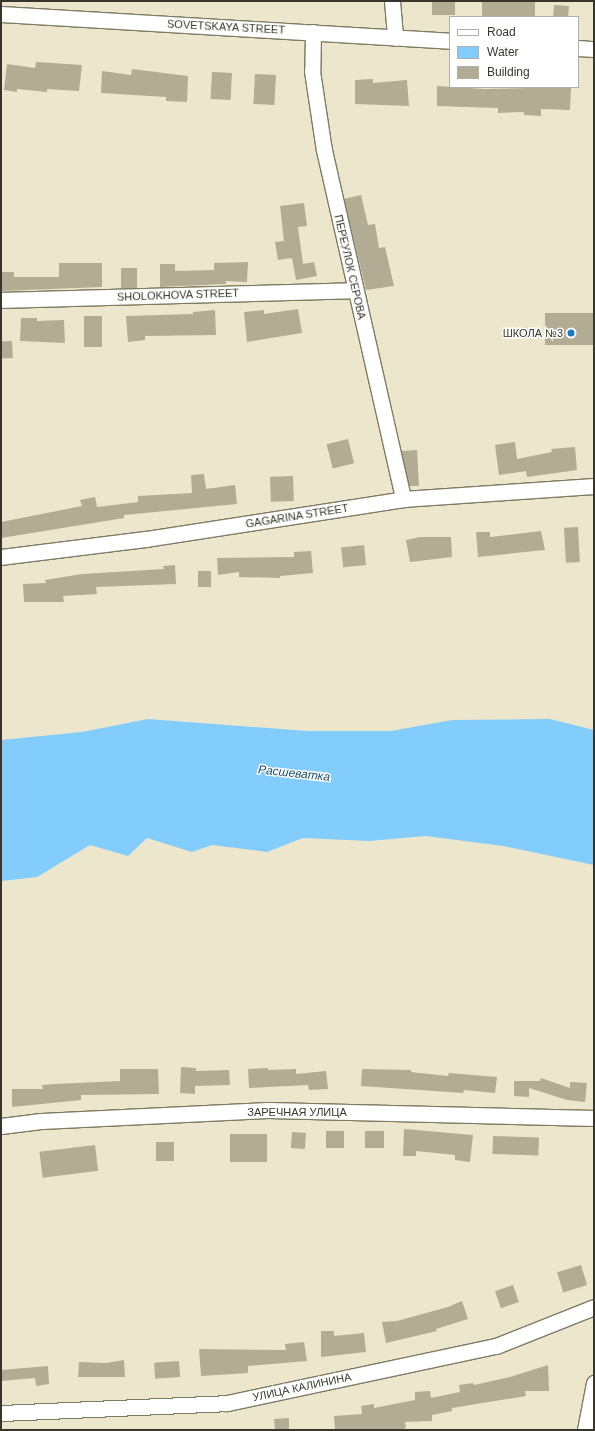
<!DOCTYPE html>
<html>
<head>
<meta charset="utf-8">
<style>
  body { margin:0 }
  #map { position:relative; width:595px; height:1431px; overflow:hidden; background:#ebe6cc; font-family:Helvetica,sans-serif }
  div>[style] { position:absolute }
  .water>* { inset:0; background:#82cdfb }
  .building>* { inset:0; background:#b2ac94; transform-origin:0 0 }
  .roads { filter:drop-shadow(1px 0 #7f7a63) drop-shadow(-1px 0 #7f7a63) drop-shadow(0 1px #7f7a63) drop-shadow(0 -1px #7f7a63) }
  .minor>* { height:15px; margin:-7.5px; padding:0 7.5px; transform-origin:7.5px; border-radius:7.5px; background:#fff }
  .dots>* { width:11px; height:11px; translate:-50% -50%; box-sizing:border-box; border:2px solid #fff; border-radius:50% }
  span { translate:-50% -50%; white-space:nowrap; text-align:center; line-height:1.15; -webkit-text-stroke:3px #fff; paint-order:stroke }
  .street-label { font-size:11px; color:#38362c }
  .poi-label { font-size:11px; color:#38362c }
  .right { translate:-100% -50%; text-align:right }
  .water-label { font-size:12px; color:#134e6c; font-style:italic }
  .frame { position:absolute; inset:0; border:2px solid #38362c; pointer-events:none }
  .legend { position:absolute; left:449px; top:16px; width:130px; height:72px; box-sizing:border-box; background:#fff; border:1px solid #afafab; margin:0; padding:5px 7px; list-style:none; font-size:12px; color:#38362c }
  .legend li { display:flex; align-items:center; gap:8px; height:20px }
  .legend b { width:20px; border:1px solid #afafab }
</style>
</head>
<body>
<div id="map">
  <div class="water">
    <div style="clip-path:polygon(148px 719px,307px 731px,391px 731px,452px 720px,550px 719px,594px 730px,594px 865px,503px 846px,426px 836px,369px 841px,303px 838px,267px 852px,212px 845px,192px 852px,147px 838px,128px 856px,90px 845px,37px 877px,1px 881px,1px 740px,82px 732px)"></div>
  </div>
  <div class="building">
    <div style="left:432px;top:1px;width:23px;height:14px"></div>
    <div style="left:482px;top:1px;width:53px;height:15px"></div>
    <div style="left:554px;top:5px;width:15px;height:12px;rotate:4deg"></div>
    <div style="clip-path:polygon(36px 62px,82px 65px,79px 91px,47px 89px,47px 92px,17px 89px,17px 92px,4px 90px,7px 64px,35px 68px)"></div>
    <div style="clip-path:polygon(132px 69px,188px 76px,187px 102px,166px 101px,166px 97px,101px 93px,102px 71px,131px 75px)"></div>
    <div style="left:212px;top:72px;width:20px;height:27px;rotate:3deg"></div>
    <div style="left:255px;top:74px;width:21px;height:30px;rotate:3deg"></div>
    <div style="clip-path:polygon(373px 79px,373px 83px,407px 80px,409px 106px,355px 104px,355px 80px)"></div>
    <div style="clip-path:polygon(437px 86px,485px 89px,571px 87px,570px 110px,541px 109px,541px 116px,524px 115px,524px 112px,498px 113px,498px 108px,437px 106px)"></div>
    <div style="clip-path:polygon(361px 195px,368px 225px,375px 224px,379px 248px,385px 247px,394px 286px,366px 290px,344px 199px)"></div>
    <div style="clip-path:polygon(304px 203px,307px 226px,298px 227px,303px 264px,314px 262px,317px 276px,296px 280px,292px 258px,278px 260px,275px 242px,284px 241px,280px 206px)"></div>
    <div style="clip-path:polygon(248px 262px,247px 282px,226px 281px,226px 284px,160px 287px,160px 264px,175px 264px,175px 271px,214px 270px,214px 263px)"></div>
    <div style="clip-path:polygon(59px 263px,102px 263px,102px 287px,1px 291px,1px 272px,14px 272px,14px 277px,59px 277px)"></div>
    <div style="left:121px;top:268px;width:16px;height:20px"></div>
    <div style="clip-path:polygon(298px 309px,302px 333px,247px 342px,244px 312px,264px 310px,264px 314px)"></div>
    <div style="clip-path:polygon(215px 310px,216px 335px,145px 336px,145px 340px,128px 342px,126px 316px,193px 314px,193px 312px)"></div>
    <div style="left:594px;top:313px;width:32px;height:49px;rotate:90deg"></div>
    <div style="left:84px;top:316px;width:18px;height:31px"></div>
    <div style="clip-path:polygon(21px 318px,37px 318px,37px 321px,64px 320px,65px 343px,20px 341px)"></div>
    <div style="left:12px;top:341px;width:17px;height:11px;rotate:87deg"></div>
    <div style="left:348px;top:439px;width:25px;height:22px;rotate:76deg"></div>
    <div style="clip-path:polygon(515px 442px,517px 459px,552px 452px,551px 449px,575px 447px,577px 470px,527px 477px,526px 471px,499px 475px,495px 445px)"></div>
    <div style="clip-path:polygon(417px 450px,419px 486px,409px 486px,401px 451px)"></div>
    <div style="clip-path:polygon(204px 474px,206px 489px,235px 485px,237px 504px,124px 515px,124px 518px,1px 538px,1px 522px,82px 506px,80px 500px,95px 497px,97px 507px,138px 502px,138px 496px,192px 493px,191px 475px)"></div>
    <div style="left:293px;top:476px;width:25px;height:23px;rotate:88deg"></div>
    <div style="left:578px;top:527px;width:35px;height:14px;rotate:87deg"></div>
    <div style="clip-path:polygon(541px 531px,545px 550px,478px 557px,476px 532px,490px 532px,490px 537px)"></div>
    <div style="clip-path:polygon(420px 537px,451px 537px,452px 557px,410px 562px,406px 540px)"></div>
    <div style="left:364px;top:545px;width:20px;height:23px;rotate:84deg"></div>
    <div style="clip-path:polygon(311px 551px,313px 573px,280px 576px,280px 578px,239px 577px,239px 572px,218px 575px,217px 558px,294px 557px,294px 552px)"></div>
    <div style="clip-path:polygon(175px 565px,176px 584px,96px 587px,97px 594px,63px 596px,64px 602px,24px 602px,23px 584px,46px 583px,45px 580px,82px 574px,164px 569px,163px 566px)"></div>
    <div style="left:198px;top:571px;width:13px;height:16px"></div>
    <div style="clip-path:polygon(181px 1067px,196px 1068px,196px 1071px,229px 1070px,230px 1085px,195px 1086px,195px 1094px,180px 1093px)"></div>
    <div style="clip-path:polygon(268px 1068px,268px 1070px,296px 1069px,296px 1074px,326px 1071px,328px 1089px,309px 1090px,308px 1085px,249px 1088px,248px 1069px)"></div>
    <div style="clip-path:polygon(120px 1069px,158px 1069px,159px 1094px,81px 1095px,81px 1100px,12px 1107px,12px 1089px,43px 1089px,42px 1085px,55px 1084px,120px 1081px)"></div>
    <div style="clip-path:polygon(362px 1069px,411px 1070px,411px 1072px,448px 1076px,449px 1073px,497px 1077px,495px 1093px,464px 1090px,463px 1093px,361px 1086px)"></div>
    <div style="clip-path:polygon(541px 1078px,570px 1088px,570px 1082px,587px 1083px,585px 1102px,567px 1100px,529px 1088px,529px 1097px,514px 1096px,514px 1081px,540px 1081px)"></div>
    <div style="clip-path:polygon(404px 1129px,473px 1135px,470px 1162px,455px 1160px,455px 1155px,416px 1151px,416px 1156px,403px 1156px)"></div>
    <div style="left:326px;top:1131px;width:18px;height:17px"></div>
    <div style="left:365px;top:1131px;width:19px;height:17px"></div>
    <div style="left:292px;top:1132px;width:14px;height:16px;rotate:4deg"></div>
    <div style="left:230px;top:1134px;width:37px;height:28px"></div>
    <div style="left:493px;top:1136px;width:46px;height:18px;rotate:2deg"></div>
    <div style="left:156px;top:1142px;width:18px;height:19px"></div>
    <div style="left:95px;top:1145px;width:26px;height:56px;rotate:83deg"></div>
    <div style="left:581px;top:1265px;width:21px;height:25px;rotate:73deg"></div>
    <div style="left:513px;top:1285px;width:18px;height:19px;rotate:71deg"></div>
    <div style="clip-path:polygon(462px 1301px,468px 1319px,436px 1329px,437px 1331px,386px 1343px,382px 1322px,397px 1321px,448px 1307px)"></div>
    <div style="clip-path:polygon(321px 1331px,334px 1331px,334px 1336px,364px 1333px,366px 1352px,321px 1357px)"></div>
    <div style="clip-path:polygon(304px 1342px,307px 1361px,248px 1366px,248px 1373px,201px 1376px,199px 1349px,286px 1350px,285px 1344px)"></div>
    <div style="clip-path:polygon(124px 1360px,125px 1377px,78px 1377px,79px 1362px,106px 1363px)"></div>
    <div style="left:179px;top:1361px;width:16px;height:25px;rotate:86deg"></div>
    <div style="clip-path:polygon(548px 1365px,549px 1391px,525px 1391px,526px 1396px,452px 1408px,452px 1411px,432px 1415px,432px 1421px,405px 1422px,406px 1428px,399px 1430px,335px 1430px,334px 1416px,362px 1414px,361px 1406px,374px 1404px,374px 1408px,415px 1400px,415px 1392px,430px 1391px,431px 1398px,460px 1392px,459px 1385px,473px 1383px,474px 1385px,510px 1377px)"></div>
    <div style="clip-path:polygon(48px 1366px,49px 1384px,36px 1386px,35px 1378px,1px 1381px,1px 1370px)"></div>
    <div style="clip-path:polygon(289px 1418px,289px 1430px,275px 1430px,274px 1419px)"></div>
  </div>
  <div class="roads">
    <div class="minor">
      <div style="left:392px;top:1px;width:37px;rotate:85deg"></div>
      <div style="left:1px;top:14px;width:450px;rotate:3.4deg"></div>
      <div style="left:313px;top:32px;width:39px;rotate:91deg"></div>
      <div style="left:312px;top:71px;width:80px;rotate:81.4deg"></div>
      <div style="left:324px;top:150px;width:358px;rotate:77.2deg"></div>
      <div style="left:578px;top:48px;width:16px;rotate:4deg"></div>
      <div style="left:1px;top:300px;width:354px;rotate:-1.6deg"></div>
      <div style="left:1px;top:557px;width:146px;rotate:-7.1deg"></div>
      <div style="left:146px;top:539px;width:260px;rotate:-8.8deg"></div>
      <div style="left:403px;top:499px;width:191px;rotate:-3.9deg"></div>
      <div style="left:1px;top:1126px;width:40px;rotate:-7.1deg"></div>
      <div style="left:41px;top:1121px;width:227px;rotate:-2.8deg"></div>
      <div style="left:268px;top:1110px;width:326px;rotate:1.4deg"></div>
      <div style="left:1px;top:1413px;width:226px;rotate:-2.5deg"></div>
      <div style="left:227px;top:1403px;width:275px;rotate:-12deg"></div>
      <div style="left:496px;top:1346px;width:105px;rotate:-21.7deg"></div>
      <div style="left:585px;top:1430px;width:48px;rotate:-79.2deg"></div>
    </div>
  </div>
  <div class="dots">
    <div style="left:571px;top:333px;background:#127ac5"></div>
  </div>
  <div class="street-label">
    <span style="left:226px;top:27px;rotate:3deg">SOVETSKAYA STREET</span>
    <span style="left:350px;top:267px;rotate:77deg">ПЕРЕУЛОК СЕРОВА</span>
    <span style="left:178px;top:295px;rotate:-2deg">SHOLOKHOVA STREET</span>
    <span style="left:297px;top:516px;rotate:-9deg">GAGARINA STREET</span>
    <span style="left:297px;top:1112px">ЗАРЕЧНАЯ УЛИЦА</span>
    <span style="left:302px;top:1387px;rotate:-12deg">УЛИЦА КАЛИНИНА</span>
  </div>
  <div class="poi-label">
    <span class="right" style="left:563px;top:333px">ШКОЛА №3</span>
  </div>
  <div class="water-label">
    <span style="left:294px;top:774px;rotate:6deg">Расшеватка</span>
  </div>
  <div class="frame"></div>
  <ul class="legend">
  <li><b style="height:5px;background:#fff"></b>Road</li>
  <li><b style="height:11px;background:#82cdfb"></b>Water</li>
  <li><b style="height:11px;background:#b2ac94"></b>Building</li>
  </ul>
</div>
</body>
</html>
